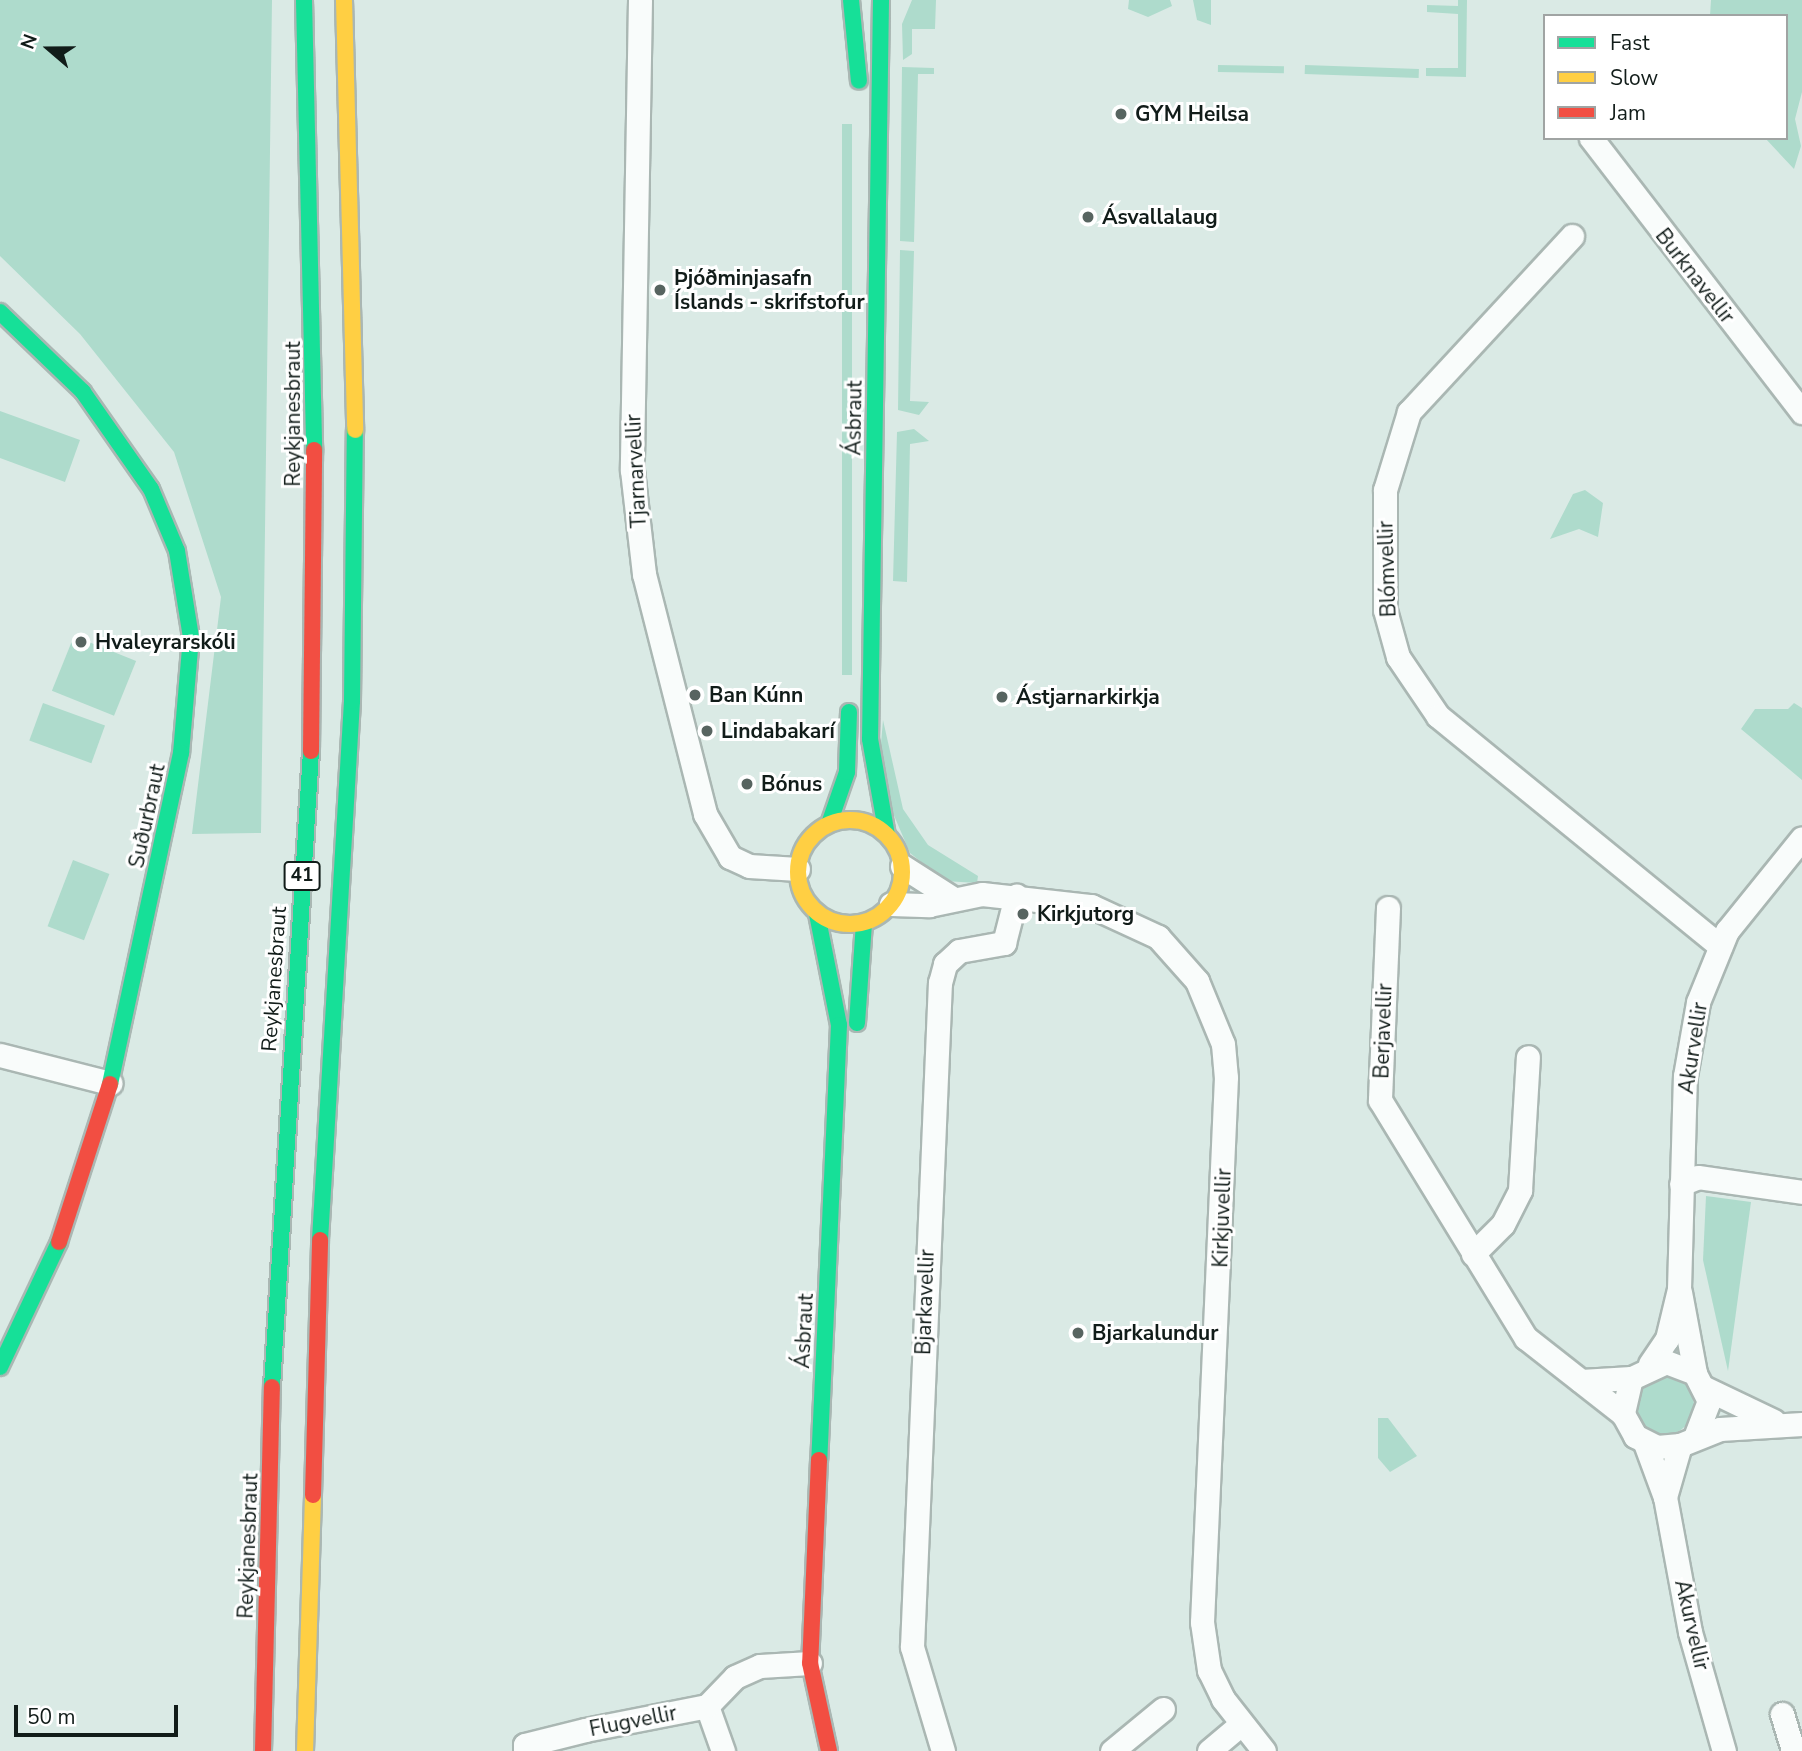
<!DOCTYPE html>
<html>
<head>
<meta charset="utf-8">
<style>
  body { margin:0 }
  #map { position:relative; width:1802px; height:1751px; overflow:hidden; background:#daeae5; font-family:"Nunito Sans",sans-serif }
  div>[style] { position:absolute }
  .green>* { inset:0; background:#aedbcc; transform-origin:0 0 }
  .round { border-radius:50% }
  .roads { filter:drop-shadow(2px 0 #aab7b3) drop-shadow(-2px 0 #aab7b3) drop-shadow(0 2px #aab7b3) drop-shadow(0 -2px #aab7b3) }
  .street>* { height:23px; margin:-11.5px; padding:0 11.5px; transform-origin:11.5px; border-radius:11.5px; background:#f9fcfb }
  .fast>* { height:16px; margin:-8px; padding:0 8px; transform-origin:8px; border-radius:8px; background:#16e098 }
  .slow>* { height:16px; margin:-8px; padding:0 8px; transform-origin:8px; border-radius:8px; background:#ffcf43 }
  .slow>.ring { margin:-8px; padding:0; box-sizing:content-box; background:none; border:16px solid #ffcf43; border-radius:50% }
  .jam>* { height:16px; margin:-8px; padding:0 8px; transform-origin:8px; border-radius:8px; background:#f24e42 }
  .dots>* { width:19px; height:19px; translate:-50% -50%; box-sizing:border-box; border:4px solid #fff; border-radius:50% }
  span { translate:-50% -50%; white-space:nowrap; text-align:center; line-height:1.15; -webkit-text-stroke:6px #fff; paint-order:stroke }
  .shield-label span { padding:2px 5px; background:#fff; border:2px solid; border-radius:5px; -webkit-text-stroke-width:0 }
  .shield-label { font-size:19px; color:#111c19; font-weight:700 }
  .poi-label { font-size:21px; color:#111c19; font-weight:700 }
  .left { translate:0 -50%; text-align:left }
  .street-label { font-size:21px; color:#111c19 }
  .legend { position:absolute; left:1543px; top:14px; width:245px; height:126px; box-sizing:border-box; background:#fff; border:2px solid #a0a4a3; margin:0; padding:9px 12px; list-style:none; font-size:21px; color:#111c19 }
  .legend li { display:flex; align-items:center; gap:14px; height:35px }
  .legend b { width:35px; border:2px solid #a0a4a3 }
  .north { position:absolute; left:14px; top:14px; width:70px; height:70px; -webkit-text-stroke:5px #fff; paint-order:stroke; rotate:290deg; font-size:19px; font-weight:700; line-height:28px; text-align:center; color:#111c19 }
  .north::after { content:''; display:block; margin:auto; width:24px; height:32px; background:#111c19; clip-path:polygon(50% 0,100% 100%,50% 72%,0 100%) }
  .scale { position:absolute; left:14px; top:1705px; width:164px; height:32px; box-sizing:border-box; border:4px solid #111c19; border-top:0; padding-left:9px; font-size:21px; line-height:24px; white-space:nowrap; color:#111c19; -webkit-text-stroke:5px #fff; paint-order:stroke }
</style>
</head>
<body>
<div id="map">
  <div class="green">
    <div style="clip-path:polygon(0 0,272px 0,261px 833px,192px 834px,221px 597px,174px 452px,80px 334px,0 256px)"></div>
    <div style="clip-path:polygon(912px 0,936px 0,935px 29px,912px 29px,912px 54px,903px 60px,902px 24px)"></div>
    <div style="clip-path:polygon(1129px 0,1170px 0,1172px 6px,1148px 17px,1128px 9px)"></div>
    <div style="clip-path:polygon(1193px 0,1211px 0,1211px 25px,1197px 20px)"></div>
    <div style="clip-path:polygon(1458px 0,1467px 0,1466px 77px,1426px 76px,1426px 68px,1458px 68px,1458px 14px,1427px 12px,1427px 5px,1458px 6px)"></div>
    <div style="clip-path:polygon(1711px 0,1802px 0,1802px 92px,1795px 119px,1801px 146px,1794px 169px,1765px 138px,1786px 138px,1786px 16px,1710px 16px)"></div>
    <div style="left:1218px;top:65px;width:66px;height:7px;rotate:1deg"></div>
    <div style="left:1305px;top:65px;width:114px;height:9px;rotate:2deg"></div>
    <div style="clip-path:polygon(902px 67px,934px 68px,934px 74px,918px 74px,914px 242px,900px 241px)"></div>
    <div style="left:842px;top:124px;width:10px;height:551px"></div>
    <div style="clip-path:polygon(900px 250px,914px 251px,910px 401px,929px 402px,919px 415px,898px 410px)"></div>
    <div style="clip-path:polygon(0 411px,80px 440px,65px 482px,0 458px)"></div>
    <div style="clip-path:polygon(914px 429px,929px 441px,910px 444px,907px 582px,893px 581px,897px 432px)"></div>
    <div style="clip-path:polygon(1585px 490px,1603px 503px,1598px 537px,1579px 529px,1550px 539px,1573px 494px)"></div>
    <div style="left:74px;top:636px;width:67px;height:59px;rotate:22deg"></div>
    <div style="left:43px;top:703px;width:66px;height:40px;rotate:20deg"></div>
    <div style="clip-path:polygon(1794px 703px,1802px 708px,1802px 780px,1741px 729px,1755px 709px,1788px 709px)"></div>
    <div style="clip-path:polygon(883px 720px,903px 809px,928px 845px,978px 876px,977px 883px,945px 881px,910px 853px,878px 778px)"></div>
    <div style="left:73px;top:860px;width:39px;height:71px;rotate:21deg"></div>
    <div style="clip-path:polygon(1706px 1196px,1751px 1202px,1728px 1371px,1703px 1260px)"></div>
    <div class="round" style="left:1634px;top:1375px;width:60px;height:60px"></div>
    <div style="clip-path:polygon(1378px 1418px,1388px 1418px,1417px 1456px,1390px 1472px,1378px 1458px)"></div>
  </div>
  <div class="roads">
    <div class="street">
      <div style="left:640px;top:0;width:470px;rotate:91deg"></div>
      <div style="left:632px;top:470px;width:105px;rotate:83.4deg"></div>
      <div style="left:644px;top:574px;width:248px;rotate:75.7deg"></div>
      <div style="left:705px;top:814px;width:50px;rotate:59.8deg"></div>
      <div style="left:730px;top:857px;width:21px;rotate:25deg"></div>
      <div style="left:749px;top:866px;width:49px;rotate:3.5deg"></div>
      <div style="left:1591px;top:138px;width:346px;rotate:52.4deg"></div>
      <div style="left:1572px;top:236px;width:240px;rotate:132.8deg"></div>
      <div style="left:1409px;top:412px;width:82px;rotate:107.1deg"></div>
      <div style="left:1385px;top:490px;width:120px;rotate:90deg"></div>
      <div style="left:1385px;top:610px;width:49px;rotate:74.5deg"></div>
      <div style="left:1398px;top:657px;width:71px;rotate:55.9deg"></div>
      <div style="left:1438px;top:716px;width:364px;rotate:39.2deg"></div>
      <div style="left:902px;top:866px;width:59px;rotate:32.6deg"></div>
      <div style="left:891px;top:904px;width:38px;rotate:2deg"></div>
      <div style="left:929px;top:905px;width:54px;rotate:-11.7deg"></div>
      <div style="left:982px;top:894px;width:110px;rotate:6.3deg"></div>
      <div style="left:1091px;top:906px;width:74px;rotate:24.8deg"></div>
      <div style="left:1158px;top:937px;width:59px;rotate:48.4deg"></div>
      <div style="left:1197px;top:981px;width:68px;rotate:67.6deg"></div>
      <div style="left:1223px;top:1044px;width:33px;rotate:85deg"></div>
      <div style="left:1226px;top:1077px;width:546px;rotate:92.52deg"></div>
      <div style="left:1202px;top:1622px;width:49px;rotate:81.7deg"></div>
      <div style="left:1209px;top:1670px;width:32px;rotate:64deg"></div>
      <div style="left:1223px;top:1699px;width:66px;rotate:51.7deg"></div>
      <div style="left:1388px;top:908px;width:192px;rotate:92.4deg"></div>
      <div style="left:1380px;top:1100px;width:279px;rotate:58.5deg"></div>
      <div style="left:1526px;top:1338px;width:123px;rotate:38.1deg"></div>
      <div style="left:0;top:1055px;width:114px;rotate:14.3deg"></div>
      <div style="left:1681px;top:1184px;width:18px;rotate:-22deg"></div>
      <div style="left:1698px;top:1177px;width:105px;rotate:8.2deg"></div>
      <div style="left:1473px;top:1254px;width:42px;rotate:-45deg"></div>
      <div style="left:1503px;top:1224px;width:38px;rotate:-63deg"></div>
      <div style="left:1520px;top:1190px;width:133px;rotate:-86.6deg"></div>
      <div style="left:1680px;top:1292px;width:82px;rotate:79.5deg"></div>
      <div style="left:1650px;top:1364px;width:30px;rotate:-56deg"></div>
      <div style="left:1667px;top:1339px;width:51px;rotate:-76.5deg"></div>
      <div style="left:1679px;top:1289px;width:213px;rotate:-88.4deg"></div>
      <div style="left:1685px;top:1076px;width:75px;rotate:-80deg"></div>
      <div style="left:1698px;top:1002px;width:77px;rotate:-67.8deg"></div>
      <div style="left:1727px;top:931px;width:119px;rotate:-51.1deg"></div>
      <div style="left:1581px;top:1381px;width:50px;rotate:-3.4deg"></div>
      <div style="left:1705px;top:1388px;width:76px;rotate:25.6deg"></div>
      <div style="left:1695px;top:1437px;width:39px;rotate:-69deg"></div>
      <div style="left:1709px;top:1401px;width:31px;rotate:-117deg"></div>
      <div style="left:1695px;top:1373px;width:31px;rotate:-159deg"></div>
      <div style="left:1666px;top:1362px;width:38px;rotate:155deg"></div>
      <div style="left:1631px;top:1378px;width:37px;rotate:103deg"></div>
      <div style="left:1623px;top:1414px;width:25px;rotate:61deg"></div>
      <div style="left:1635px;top:1436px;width:25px;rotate:27deg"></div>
      <div style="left:1657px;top:1447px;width:23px;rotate:-5deg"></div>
      <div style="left:1680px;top:1445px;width:43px;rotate:-21.8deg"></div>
      <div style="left:1720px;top:1429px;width:82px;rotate:-3.5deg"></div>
      <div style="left:1645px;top:1443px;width:58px;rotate:69.7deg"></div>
      <div style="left:1665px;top:1497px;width:137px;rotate:79.5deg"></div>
      <div style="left:1690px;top:1632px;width:124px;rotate:74.1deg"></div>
      <div style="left:1665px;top:1497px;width:54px;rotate:-73.9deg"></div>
      <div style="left:707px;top:1706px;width:48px;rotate:70.4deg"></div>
      <div style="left:1782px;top:1714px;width:39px;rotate:73deg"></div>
      <div style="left:525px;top:1751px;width:6px;rotate:-90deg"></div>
      <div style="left:525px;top:1745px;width:62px;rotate:-14deg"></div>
      <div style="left:585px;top:1730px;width:124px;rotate:-11.1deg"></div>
      <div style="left:707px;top:1706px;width:40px;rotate:-46deg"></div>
      <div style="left:735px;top:1677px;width:27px;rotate:-24deg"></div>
      <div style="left:760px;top:1666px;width:50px;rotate:-3.4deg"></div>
      <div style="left:943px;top:1751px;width:109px;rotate:-106.6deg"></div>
      <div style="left:912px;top:1647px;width:665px;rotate:-87.59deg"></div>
      <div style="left:940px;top:983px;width:20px;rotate:-75deg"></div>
      <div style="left:945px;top:964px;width:19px;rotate:-43deg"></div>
      <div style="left:959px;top:951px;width:46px;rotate:-10.1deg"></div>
      <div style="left:1004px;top:943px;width:49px;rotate:-75.7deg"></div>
      <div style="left:1112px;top:1751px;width:66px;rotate:-39.5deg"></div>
      <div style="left:1209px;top:1751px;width:40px;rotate:-40deg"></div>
    </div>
    <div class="fast">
      <div style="left:304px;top:0;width:450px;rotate:88.7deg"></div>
      <div style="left:851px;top:0;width:81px;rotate:84.4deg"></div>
      <div style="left:881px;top:0;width:739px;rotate:90.85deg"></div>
      <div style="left:870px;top:739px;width:97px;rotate:80deg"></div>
      <div style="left:0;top:312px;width:115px;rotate:43.9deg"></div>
      <div style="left:83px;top:392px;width:118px;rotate:55deg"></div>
      <div style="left:151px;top:489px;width:67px;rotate:67.2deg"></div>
      <div style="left:177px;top:551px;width:87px;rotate:80.8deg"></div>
      <div style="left:191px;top:637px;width:116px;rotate:94.9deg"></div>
      <div style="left:181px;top:753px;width:339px;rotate:102.1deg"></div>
      <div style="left:829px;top:824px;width:55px;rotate:-70.9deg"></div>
      <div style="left:847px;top:772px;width:60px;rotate:-88.1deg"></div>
      <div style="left:817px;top:914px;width:113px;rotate:78.8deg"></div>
      <div style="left:839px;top:1025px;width:435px;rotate:92.6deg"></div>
      <div style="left:857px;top:1023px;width:100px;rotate:-86deg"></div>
      <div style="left:320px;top:1240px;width:540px;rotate:-86.6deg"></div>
      <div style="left:352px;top:701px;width:271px;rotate:-89.4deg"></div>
      <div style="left:0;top:1367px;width:138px;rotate:-64.7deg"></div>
      <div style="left:272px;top:1387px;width:637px;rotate:-86.49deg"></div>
    </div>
    <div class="slow">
      <div style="left:344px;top:0;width:430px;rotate:88.5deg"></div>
      <div class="ring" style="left:798px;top:820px;width:88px;height:88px"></div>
      <div style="left:305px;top:1751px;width:256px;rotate:-88.2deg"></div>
    </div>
    <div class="jam">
      <div style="left:311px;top:751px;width:301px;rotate:-89.4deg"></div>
      <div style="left:59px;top:1242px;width:166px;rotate:-72.1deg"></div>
      <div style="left:819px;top:1460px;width:203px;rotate:92.5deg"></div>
      <div style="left:810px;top:1663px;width:90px;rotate:77.8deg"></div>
      <div style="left:313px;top:1495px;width:255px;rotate:-88.4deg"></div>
      <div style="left:263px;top:1751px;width:364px;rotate:-88.6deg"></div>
    </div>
  </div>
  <div class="dots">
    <div style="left:1121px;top:114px;background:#576460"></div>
    <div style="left:1088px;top:217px;background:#576460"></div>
    <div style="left:660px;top:290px;background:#576460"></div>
    <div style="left:81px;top:642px;background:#576460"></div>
    <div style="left:695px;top:695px;background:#576460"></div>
    <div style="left:1002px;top:697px;background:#576460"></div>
    <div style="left:707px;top:731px;background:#576460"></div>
    <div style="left:747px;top:784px;background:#576460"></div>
    <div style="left:1023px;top:914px;background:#576460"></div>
    <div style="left:1078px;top:1333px;background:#576460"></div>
  </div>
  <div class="shield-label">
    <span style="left:302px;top:876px">41</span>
  </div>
  <div class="poi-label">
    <span class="left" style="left:1135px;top:114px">GYM Heilsa</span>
    <span class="left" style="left:1102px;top:217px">Ásvallalaug</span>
    <span class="left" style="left:674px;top:290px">Þjóðminjasafn<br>Íslands - skrifstofur</span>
    <span class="left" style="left:95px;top:642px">Hvaleyrarskóli</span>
    <span class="left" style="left:709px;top:695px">Ban Kúnn</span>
    <span class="left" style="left:1016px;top:697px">Ástjarnarkirkja</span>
    <span class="left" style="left:721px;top:731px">Lindabakarí</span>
    <span class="left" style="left:761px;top:784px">Bónus</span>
    <span class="left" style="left:1037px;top:914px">Kirkjutorg</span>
    <span class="left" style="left:1092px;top:1333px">Bjarkalundur</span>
  </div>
  <div class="street-label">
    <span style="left:1695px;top:276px;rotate:52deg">Burknavellir</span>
    <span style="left:293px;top:414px;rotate:-90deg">Reykjanesbraut</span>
    <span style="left:854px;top:418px;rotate:-89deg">Ásbraut</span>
    <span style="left:636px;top:471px;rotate:-93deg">Tjarnarvellir</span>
    <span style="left:1387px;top:569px;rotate:-92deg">Blómvellir</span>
    <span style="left:147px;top:816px;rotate:-78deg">Suðurbraut</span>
    <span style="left:274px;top:979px;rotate:-86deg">Reykjanesbraut</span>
    <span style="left:1383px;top:1031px;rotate:-88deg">Berjavellir</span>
    <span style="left:1693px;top:1048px;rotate:-81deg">Akurvellir</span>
    <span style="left:1222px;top:1218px;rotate:-88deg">Kirkjuvellir</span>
    <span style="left:925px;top:1302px;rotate:-88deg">Bjarkavellir</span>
    <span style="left:804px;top:1331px;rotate:-87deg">Ásbraut</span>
    <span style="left:248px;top:1546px;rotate:-88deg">Reykjanesbraut</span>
    <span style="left:1692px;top:1625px;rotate:77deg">Akurvellir</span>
    <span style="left:633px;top:1721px;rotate:-11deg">Flugvellir</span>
  </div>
  <ul class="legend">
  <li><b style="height:9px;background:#16e098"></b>Fast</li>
  <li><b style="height:9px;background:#ffcf43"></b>Slow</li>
  <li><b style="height:9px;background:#f24e42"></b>Jam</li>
  </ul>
  <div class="north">N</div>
  <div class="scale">50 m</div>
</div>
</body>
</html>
